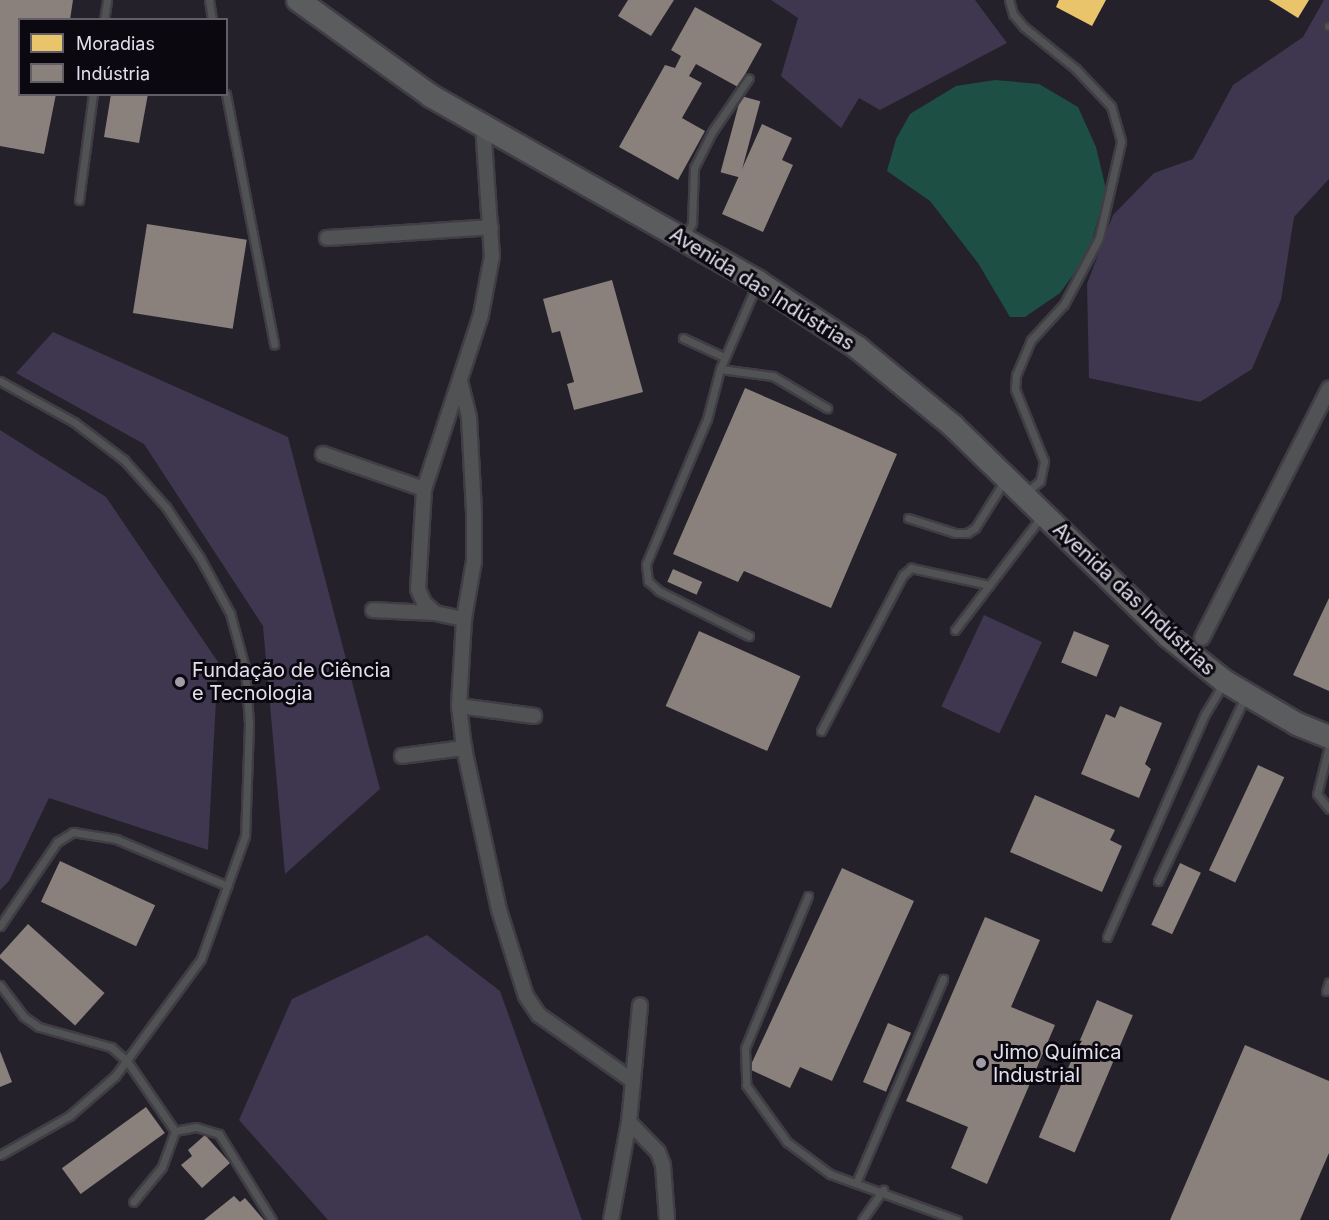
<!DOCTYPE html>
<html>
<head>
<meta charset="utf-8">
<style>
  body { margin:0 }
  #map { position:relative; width:1329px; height:1220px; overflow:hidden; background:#24212b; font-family:Inter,sans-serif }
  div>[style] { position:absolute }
  .green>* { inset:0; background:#3e374f; transform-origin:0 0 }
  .water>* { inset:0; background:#1d4f44 }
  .homes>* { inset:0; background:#e9c46a }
  .industry>* { inset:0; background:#8a817c; transform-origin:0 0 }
  .roads { filter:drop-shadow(2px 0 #403d45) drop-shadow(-2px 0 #403d45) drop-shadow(0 2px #403d45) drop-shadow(0 -2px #403d45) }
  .lane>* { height:7px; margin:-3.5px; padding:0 3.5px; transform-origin:3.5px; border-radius:3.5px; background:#505253 }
  .street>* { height:14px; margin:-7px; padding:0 7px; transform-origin:7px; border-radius:7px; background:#505253 }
  .primary>* { height:22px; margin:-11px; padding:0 11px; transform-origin:11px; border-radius:11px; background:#5a5c5e }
  .dots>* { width:16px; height:16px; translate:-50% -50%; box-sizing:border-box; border:3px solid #0b0810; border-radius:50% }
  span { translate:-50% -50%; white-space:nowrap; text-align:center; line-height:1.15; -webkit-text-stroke:6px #0b0810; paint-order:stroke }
  .street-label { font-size:20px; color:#e3e0ed }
  .poi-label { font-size:20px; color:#e3e0ed }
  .left { translate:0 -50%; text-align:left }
  .legend { position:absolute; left:18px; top:18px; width:210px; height:78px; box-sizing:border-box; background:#0b0810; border:2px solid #615e68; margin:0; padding:8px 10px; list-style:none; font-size:18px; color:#e3e0ed }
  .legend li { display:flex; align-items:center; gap:12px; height:30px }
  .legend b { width:30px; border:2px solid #615e68 }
</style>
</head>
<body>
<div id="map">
  <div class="green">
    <div style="clip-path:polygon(771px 0,975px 0,1007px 43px,880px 110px,859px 98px,841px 128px,781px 76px,798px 18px)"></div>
    <div style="clip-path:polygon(1324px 0,1329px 0,1329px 179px,1294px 217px,1281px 300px,1252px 369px,1200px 402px,1089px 378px,1087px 284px,1113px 215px,1154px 173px,1193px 159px,1233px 85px,1303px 37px)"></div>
    <div style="clip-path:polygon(53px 332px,288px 437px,380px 789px,285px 874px,263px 626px,144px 444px,16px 373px)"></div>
    <div style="clip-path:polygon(0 430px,106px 497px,218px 662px,208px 850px,49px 798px,9px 881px,0 890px)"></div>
    <div style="left:984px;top:615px;width:64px;height:101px;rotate:25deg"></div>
    <div style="clip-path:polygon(427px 935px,500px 991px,582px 1220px,328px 1220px,239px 1120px,292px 999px)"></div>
  </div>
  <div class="water">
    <div style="clip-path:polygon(995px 80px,1039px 84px,1078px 107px,1096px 147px,1106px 189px,1092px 241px,1076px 271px,1060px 293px,1025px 317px,1010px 317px,978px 263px,930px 201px,887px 171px,896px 139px,910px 114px,956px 86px)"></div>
  </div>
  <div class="homes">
    <div style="clip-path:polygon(1059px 0,1106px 0,1092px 26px,1056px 7px)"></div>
    <div style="clip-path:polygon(1269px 0,1309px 0,1298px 18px)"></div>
  </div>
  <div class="industry">
    <div style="clip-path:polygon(0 0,73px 0,70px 20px,20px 20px,20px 94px,56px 94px,44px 154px,0 146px)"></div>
    <div style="clip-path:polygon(628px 0,674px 0,651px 36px,618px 16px)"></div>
    <div style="clip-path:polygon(695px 7px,762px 44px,738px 87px,696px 64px,689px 76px,702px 83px,682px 118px,705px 131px,678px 180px,619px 147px,665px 65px,675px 68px,681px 56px,671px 50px)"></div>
    <div style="clip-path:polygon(111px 94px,148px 94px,139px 143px,104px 137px)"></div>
    <div style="left:741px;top:96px;width:20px;height:79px;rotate:15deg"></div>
    <div style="clip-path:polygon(762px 124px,792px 138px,782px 160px,793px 165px,763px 232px,722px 214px)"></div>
    <div style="left:147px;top:224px;width:101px;height:90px;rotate:9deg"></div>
    <div style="clip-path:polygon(612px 280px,643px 392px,574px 410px,567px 384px,574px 382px,560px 331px,552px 333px,543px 299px)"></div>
    <div style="clip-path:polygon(745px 388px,897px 454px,831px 608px,744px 571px,738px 582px,673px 554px)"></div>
    <div style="left:673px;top:569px;width:32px;height:14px;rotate:24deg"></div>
    <div style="clip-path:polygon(1329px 598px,1329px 691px,1293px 675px)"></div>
    <div style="left:699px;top:631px;width:111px;height:82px;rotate:24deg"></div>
    <div style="left:1074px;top:631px;width:38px;height:34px;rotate:22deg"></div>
    <div style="clip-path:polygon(1120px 706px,1162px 723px,1145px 764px,1151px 769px,1139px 798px,1081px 774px,1106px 714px,1115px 718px)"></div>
    <div style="left:1258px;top:765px;width:29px;height:116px;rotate:25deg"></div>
    <div style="clip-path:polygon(1035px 795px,1115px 830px,1110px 840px,1122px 846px,1102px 892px,1010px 852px)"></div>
    <div style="left:60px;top:861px;width:105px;height:45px;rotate:25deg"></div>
    <div style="left:1180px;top:863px;width:23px;height:68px;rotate:25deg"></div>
    <div style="clip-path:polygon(842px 868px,914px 901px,832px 1081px,800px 1067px,790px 1088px,749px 1069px)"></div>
    <div style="clip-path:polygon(985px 917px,1040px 940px,1011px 1007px,1055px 1025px,987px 1184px,951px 1168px,968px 1127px,906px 1101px)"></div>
    <div style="left:28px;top:924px;width:103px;height:44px;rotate:42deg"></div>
    <div style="left:1097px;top:1000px;width:39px;height:149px;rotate:23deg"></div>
    <div style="left:888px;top:1023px;width:25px;height:64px;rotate:23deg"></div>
    <div style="clip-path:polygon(1245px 1045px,1329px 1081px,1329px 1153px,1300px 1220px,1170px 1220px)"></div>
    <div style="clip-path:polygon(0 1051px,12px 1082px,0 1087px)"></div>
    <div style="left:146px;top:1107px;width:32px;height:104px;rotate:54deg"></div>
    <div style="clip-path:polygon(205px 1135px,230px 1163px,202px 1188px,181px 1165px,192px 1156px,188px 1150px)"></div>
    <div style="clip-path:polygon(234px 1196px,240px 1202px,245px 1198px,264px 1220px,204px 1220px)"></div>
  </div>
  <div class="roads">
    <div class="lane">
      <div style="left:209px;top:0;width:20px;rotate:81deg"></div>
      <div style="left:1009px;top:0;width:15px;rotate:74deg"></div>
      <div style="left:1013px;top:14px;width:17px;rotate:50deg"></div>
      <div style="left:1024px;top:27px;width:67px;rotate:38.9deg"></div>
      <div style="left:1076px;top:69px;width:51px;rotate:46.6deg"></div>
      <div style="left:1111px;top:106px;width:37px;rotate:74deg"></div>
      <div style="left:1121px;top:142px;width:98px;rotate:102.9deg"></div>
      <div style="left:1099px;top:238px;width:75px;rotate:117.9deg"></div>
      <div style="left:1064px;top:304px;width:49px;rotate:132.5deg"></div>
      <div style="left:1031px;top:340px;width:38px;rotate:113deg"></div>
      <div style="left:1016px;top:375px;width:14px;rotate:94deg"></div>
      <div style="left:1015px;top:389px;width:78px;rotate:68.1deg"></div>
      <div style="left:1044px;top:461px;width:20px;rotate:101deg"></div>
      <div style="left:1040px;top:481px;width:19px;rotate:141deg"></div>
      <div style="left:104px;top:20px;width:20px;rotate:-81deg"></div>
      <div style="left:1328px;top:26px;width:1px"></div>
      <div style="left:226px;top:94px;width:255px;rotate:79.1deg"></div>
      <div style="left:79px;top:200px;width:107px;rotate:-82.5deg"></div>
      <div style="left:685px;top:237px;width:16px;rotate:-63deg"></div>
      <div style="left:692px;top:223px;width:55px;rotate:-87.9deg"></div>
      <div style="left:694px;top:168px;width:40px;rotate:-63.4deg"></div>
      <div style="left:712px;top:132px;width:65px;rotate:-55.6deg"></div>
      <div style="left:683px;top:338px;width:45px;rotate:24.9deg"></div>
      <div style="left:720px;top:369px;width:53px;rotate:7.5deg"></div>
      <div style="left:773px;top:376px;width:63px;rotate:30.7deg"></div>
      <div style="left:0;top:381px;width:85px;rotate:29deg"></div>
      <div style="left:74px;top:422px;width:63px;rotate:37.2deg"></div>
      <div style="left:124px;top:460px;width:63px;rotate:48.2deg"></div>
      <div style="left:166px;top:507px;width:61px;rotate:56.3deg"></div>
      <div style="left:200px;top:558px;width:63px;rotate:61.4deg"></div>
      <div style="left:230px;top:613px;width:57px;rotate:74.7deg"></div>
      <div style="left:245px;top:668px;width:56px;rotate:85.9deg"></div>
      <div style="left:249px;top:724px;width:112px;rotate:92deg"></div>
      <div style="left:245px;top:836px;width:131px;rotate:109.7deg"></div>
      <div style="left:201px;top:959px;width:145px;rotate:126.3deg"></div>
      <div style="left:115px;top:1076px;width:61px;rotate:139deg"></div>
      <div style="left:69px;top:1116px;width:79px;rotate:150.5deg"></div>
      <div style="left:908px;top:518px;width:49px;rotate:17.7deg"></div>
      <div style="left:955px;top:533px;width:12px"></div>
      <div style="left:967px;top:533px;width:9px;rotate:-32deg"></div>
      <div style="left:975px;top:528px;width:57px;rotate:-58deg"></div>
      <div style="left:955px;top:630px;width:143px;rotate:-52.7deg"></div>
      <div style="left:749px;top:636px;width:101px;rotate:-153.4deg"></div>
      <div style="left:659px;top:591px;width:15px;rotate:-138deg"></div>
      <div style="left:648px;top:581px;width:17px;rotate:-97deg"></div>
      <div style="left:646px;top:564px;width:157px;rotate:-67.2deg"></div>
      <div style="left:707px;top:419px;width:52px;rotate:-75.4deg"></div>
      <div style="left:720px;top:369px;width:93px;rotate:-66.5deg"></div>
      <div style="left:821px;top:731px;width:176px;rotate:-62.3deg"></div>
      <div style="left:903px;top:575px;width:11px;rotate:-41deg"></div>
      <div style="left:911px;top:568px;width:80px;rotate:12.3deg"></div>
      <div style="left:1329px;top:746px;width:49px;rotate:104deg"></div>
      <div style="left:1317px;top:794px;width:19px;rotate:51deg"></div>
      <div style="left:1158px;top:881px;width:204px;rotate:-64.7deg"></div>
      <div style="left:808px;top:896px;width:165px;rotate:112.5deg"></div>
      <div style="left:745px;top:1048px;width:37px;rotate:88deg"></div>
      <div style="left:746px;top:1085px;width:70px;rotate:54.3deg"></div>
      <div style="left:787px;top:1142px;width:54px;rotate:36.7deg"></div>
      <div style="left:830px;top:1174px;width:135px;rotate:19.9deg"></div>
      <div style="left:0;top:926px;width:102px;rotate:-55.8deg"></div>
      <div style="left:57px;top:842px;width:19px;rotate:-32deg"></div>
      <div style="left:73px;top:832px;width:44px;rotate:9.2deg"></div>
      <div style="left:116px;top:839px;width:121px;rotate:22.8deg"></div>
      <div style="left:1107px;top:937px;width:244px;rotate:-66.3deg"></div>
      <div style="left:1205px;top:714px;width:35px;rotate:-59deg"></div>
      <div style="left:0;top:985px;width:39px;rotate:53deg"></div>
      <div style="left:23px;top:1016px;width:19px;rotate:35deg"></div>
      <div style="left:39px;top:1027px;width:75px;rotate:15.5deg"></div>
      <div style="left:111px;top:1047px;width:21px;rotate:41deg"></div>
      <div style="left:127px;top:1061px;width:85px;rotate:55.6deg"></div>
      <div style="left:175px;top:1131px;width:38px;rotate:110deg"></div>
      <div style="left:162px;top:1167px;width:45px;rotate:129.6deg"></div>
      <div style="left:1326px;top:991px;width:9px;rotate:-72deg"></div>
      <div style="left:175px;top:1131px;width:21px;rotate:-11deg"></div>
      <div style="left:196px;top:1127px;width:24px;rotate:17deg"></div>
      <div style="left:219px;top:1134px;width:101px;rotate:58.4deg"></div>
      <div style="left:856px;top:1183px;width:222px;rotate:-66.9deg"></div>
      <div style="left:862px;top:1220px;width:37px;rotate:-55deg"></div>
    </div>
    <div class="street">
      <div style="left:483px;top:125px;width:131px;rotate:86.1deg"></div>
      <div style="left:492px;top:256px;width:60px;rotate:100.6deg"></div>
      <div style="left:481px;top:315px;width:183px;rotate:108.1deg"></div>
      <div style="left:424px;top:489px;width:100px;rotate:93.4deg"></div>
      <div style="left:418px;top:589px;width:15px;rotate:67deg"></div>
      <div style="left:424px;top:603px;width:15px;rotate:42deg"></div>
      <div style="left:435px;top:613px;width:30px;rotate:12deg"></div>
      <div style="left:464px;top:619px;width:87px;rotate:93.3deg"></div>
      <div style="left:459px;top:706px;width:42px;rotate:83.2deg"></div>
      <div style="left:464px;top:748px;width:166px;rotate:77.8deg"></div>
      <div style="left:499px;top:910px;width:90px;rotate:72.6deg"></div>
      <div style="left:526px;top:996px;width:23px;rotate:56deg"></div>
      <div style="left:539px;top:1015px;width:115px;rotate:35.1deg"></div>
      <div style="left:633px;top:1081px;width:41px;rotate:95.6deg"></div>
      <div style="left:629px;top:1122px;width:42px;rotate:46deg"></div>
      <div style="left:658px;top:1152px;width:14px;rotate:69deg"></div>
      <div style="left:663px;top:1165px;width:55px;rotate:85.8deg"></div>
      <div style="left:327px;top:238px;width:164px;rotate:-3.8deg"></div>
      <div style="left:460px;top:381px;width:37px;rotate:76deg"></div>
      <div style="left:469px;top:417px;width:97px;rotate:87deg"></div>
      <div style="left:474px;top:514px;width:47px;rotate:90deg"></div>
      <div style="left:474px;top:561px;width:59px;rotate:99.8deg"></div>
      <div style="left:323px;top:454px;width:107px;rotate:19.1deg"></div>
      <div style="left:373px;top:610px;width:62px;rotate:2.8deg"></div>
      <div style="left:1202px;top:638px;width:280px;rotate:-63deg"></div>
      <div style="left:459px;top:706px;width:76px;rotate:7.6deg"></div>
      <div style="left:402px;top:756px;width:63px;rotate:-7.4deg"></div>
      <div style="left:633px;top:1081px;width:76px;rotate:-84.7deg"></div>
      <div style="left:611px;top:1220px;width:100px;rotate:-79.6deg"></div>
    </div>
    <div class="primary">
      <div style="left:298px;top:0;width:164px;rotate:35.8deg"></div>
      <div style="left:431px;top:96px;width:376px;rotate:29.6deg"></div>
      <div style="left:758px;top:282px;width:120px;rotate:33.4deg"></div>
      <div style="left:858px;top:348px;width:123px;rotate:39.4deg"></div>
      <div style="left:953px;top:426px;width:301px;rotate:44.3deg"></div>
      <div style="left:1168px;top:636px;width:72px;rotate:38.8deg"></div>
      <div style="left:1224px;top:681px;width:85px;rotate:30.5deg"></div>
      <div style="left:1297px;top:724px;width:35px;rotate:22deg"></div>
    </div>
  </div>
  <div class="dots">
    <div style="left:180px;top:682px;background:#a09da9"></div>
    <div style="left:981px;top:1063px;background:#a09da9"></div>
  </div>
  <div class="street-label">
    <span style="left:762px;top:289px;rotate:32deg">Avenida das Indústrias</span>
    <span style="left:1134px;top:599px;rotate:43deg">Avenida das Indústrias</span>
  </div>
  <div class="poi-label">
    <span class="left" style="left:192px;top:682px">Fundação de Ciência<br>e Tecnologia</span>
    <span class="left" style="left:993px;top:1064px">Jimo Química<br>Industrial</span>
  </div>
  <ul class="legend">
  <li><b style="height:16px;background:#e9c46a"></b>Moradias</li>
  <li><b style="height:16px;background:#8a817c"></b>Indústria</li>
  </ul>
</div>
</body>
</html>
